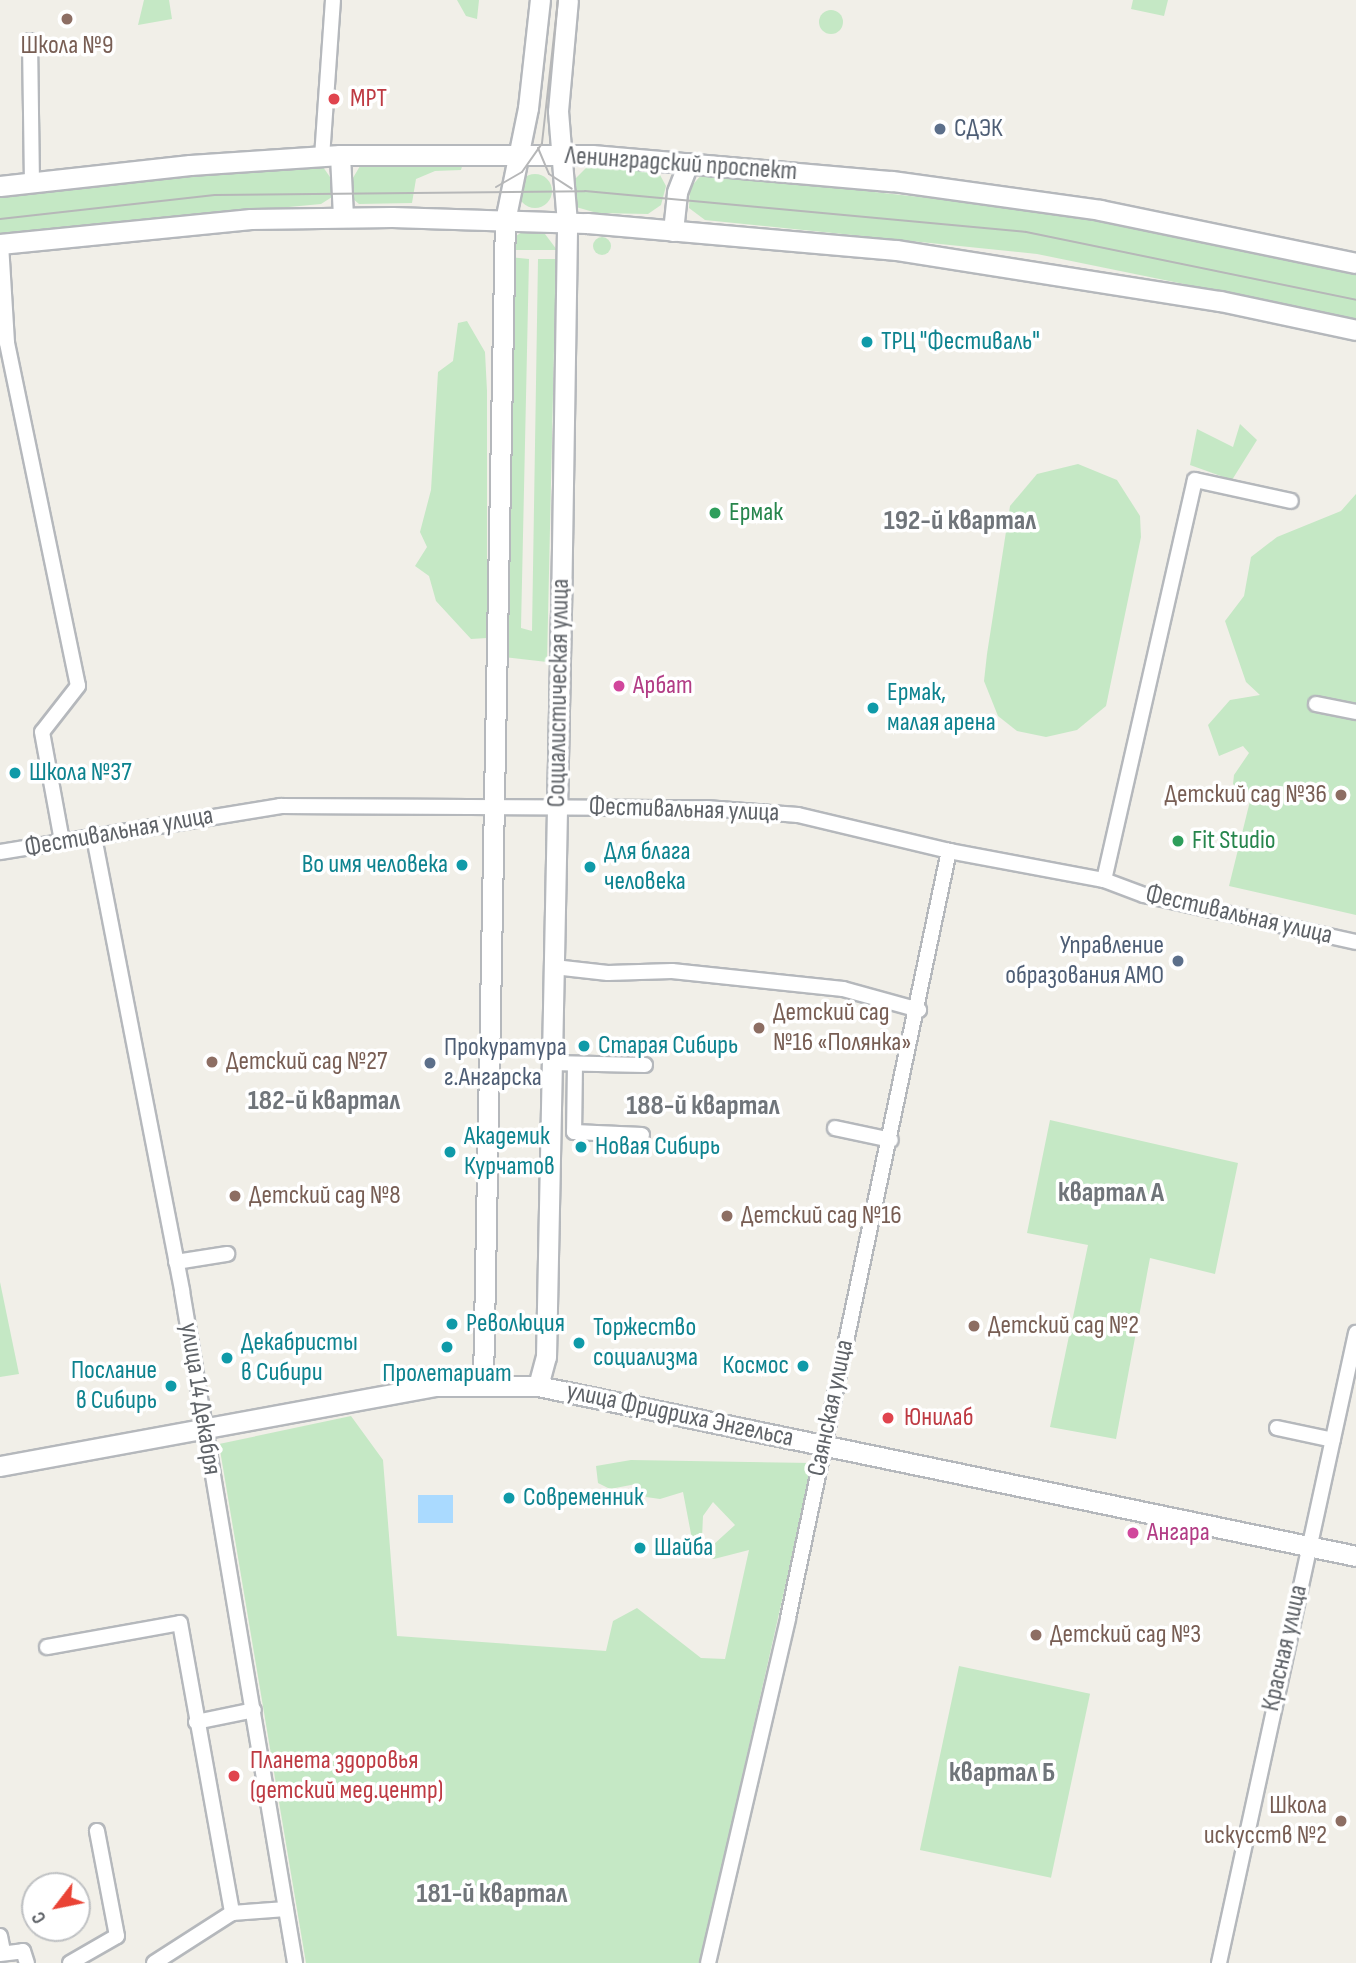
<!DOCTYPE html>
<html>
<head>
<meta charset="utf-8">
<style>
  body { margin:0 }
  #map { position:relative; width:1356px; height:1963px; overflow:hidden; background:#f1efe8; font-family:"Sofia Sans Condensed",sans-serif }
  div>[style] { position:absolute }
  .green>* { inset:0; background:#c5e8c5; transform-origin:0 0 }
  .round { border-radius:50% }
  .water>* { inset:0; background:#aadaff; transform-origin:0 0 }
  .roads { filter:drop-shadow(2px 0 #b5b8bc) drop-shadow(-2px 0 #b5b8bc) drop-shadow(0 2px #b5b8bc) drop-shadow(0 -2px #b5b8bc) }
  .street>* { height:14px; margin:-7px; padding:0 7px; transform-origin:7px; border-radius:7px; background:#fff }
  .secondary>* { height:19px; margin:-9.5px; padding:0 9.5px; transform-origin:9.5px; border-radius:9.5px; background:#fff }
  .tram>* { height:2px; margin:-1px; padding:0 1px; transform-origin:1px; border-radius:1px; background:#b6b7b8 }
  .dots>* { width:19px; height:19px; translate:-50% -50%; box-sizing:border-box; border:4px solid #fff; border-radius:50% }
  span { translate:-50% -50%; white-space:nowrap; text-align:center; line-height:1.15; -webkit-text-stroke:7px #fff; paint-order:stroke }
  .education-label { font-size:26px; color:#785e54 }
  .right { translate:-100% -50%; text-align:right }
  .left { translate:0 -50%; text-align:left }
  .health-label { font-size:26px; color:#be3a42 }
  .service-label { font-size:26px; color:#4e5e75 }
  .street-label { font-size:26px; color:#5f6368 }
  .culture-label { font-size:26px; color:#0d838f }
  .leisure-label { font-size:26px; color:#27864d }
  .hotel-label { font-size:26px; color:#b23c85 }
  .neighbourhood-label { font-size:28px; color:#70757a; font-weight:700 }
  .north { position:absolute; left:21px; top:1872px; width:70px; height:70px; box-sizing:border-box; background:#fff; border:2px solid #bfc1c3; border-radius:50%; rotate:238deg; font-size:19px; font-weight:700; line-height:28px; text-align:center; color:#5f6368 }
  .north::after { content:''; display:block; margin:auto; width:24px; height:32px; background:#ea4335; clip-path:polygon(50% 0,100% 100%,50% 72%,0 100%) }
</style>
</head>
<body>
<div id="map">
  <div class="green">
    <div style="clip-path:polygon(144px 0,169px 0,172px 19px,138px 25px)"></div>
    <div style="clip-path:polygon(457px 0,479px 0,477px 19px,466px 16px)"></div>
    <div style="clip-path:polygon(1133px 0,1168px 0,1164px 16px,1131px 9px)"></div>
    <div class="round" style="left:819px;top:10px;width:24px;height:24px"></div>
    <div style="clip-path:polygon(463px 163px,461px 170px,435px 171px,416px 179px,412px 203px,359px 204px,352px 198px,350px 183px,360px 166px)"></div>
    <div style="clip-path:polygon(323px 167px,330px 177px,332px 197px,321px 204px,0 234px,0 195px,156px 177px)"></div>
    <div style="clip-path:polygon(587px 167px,643px 169px,660px 175px,666px 186px,661px 205px,648px 214px,597px 213px,576px 207px,575px 179px)"></div>
    <div style="clip-path:polygon(703px 173px,1046px 211px,1356px 274px,1356px 319px,1037px 254px,705px 220px,689px 208px,690px 188px)"></div>
    <div class="round" style="left:518px;top:174px;width:34px;height:34px"></div>
    <div style="clip-path:polygon(525px 230px,542px 230px,557px 250px,510px 250px,513px 238px)"></div>
    <div class="round" style="left:593px;top:237px;width:18px;height:18px"></div>
    <div style="clip-path:polygon(509px 257px,529px 259px,521px 628px,532px 631px,538px 259px,556px 259px,547px 662px,504px 657px)"></div>
    <div style="clip-path:polygon(467px 321px,485px 352px,487px 391px,487px 638px,471px 639px,436px 601px,429px 576px,415px 566px,427px 547px,420px 532px,431px 490px,438px 372px,453px 361px,458px 323px)"></div>
    <div style="clip-path:polygon(1240px 424px,1257px 440px,1232px 480px,1190px 465px,1197px 429px,1233px 447px)"></div>
    <div style="clip-path:polygon(1078px 464px,1117px 480px,1140px 516px,1141px 537px,1106px 706px,1077px 730px,1046px 737px,1017px 731px,998px 716px,984px 681px,987px 654px,1010px 506px,1037px 474px)"></div>
    <div style="clip-path:polygon(1356px 494px,1356px 915px,1229px 886px,1250px 801px,1233px 784px,1234px 775px,1249px 753px,1243px 746px,1219px 756px,1208px 725px,1230px 700px,1260px 695px,1246px 682px,1225px 621px,1244px 596px,1251px 557px,1277px 537px,1341px 511px)"></div>
    <div style="clip-path:polygon(1050px 1120px,1238px 1163px,1215px 1274px,1150px 1258px,1116px 1439px,1050px 1427px,1088px 1245px,1027px 1233px)"></div>
    <div style="clip-path:polygon(0 1282px,19px 1374px,0 1377px)"></div>
    <div style="clip-path:polygon(351px 1416px,383px 1460px,397px 1636px,606px 1651px,613px 1621px,637px 1608px,701px 1658px,725px 1659px,749px 1550px,714px 1559px,702px 1555px,735px 1525px,713px 1502px,703px 1516px,702px 1538px,692px 1539px,683px 1492px,660px 1499px,646px 1497px,636px 1484px,610px 1489px,598px 1483px,596px 1466px,631px 1460px,813px 1463px,700px 1963px,306px 1963px,219px 1444px)"></div>
    <div style="left:959px;top:1666px;width:134px;height:188px;rotate:12deg"></div>
  </div>
  <div class="water">
    <div style="left:418px;top:1495px;width:35px;height:28px"></div>
  </div>
  <div class="roads">
    <div class="street">
      <div style="left:30px;top:41px;width:140px;rotate:89.2deg"></div>
      <div style="left:322px;top:157px;width:157px;rotate:-86deg"></div>
      <div style="left:1px;top:244px;width:99px;rotate:86.5deg"></div>
      <div style="left:7px;top:343px;width:350px;rotate:78.3deg"></div>
      <div style="left:78px;top:686px;width:58px;rotate:128deg"></div>
      <div style="left:42px;top:732px;width:111px;rotate:79.6deg"></div>
      <div style="left:1316px;top:704px;width:41px;rotate:11.3deg"></div>
      <div style="left:94px;top:837px;width:462px;rotate:79deg"></div>
      <div style="left:182px;top:1291px;width:681px;rotate:80.45deg"></div>
      <div style="left:0;top:852px;width:284px;rotate:-9.3deg"></div>
      <div style="left:280px;top:806px;width:426px;rotate:0.3deg"></div>
      <div style="left:706px;top:808px;width:92px;rotate:4.4deg"></div>
      <div style="left:798px;top:815px;width:155px;rotate:13.4deg"></div>
      <div style="left:949px;top:851px;width:158px;rotate:10.6deg"></div>
      <div style="left:1104px;top:880px;width:43px;rotate:20.6deg"></div>
      <div style="left:1144px;top:895px;width:217px;rotate:12.5deg"></div>
      <div style="left:1104px;top:880px;width:410px;rotate:-77.2deg"></div>
      <div style="left:1195px;top:480px;width:98px;rotate:12.3deg"></div>
      <div style="left:554px;top:967px;width:54px;rotate:6.3deg"></div>
      <div style="left:608px;top:973px;width:64px;rotate:-1.8deg"></div>
      <div style="left:672px;top:971px;width:172px;rotate:6deg"></div>
      <div style="left:843px;top:989px;width:79px;rotate:15.4deg"></div>
      <div style="left:550px;top:1063px;width:95px;rotate:1.2deg"></div>
      <div style="left:575px;top:1064px;width:68px;rotate:90.8deg"></div>
      <div style="left:574px;top:1132px;width:68px;rotate:2.5deg"></div>
      <div style="left:835px;top:1128px;width:57px;rotate:12.1deg"></div>
      <div style="left:176px;top:1262px;width:52px;rotate:-8.9deg"></div>
      <div style="left:1277px;top:1428px;width:57px;rotate:12.1deg"></div>
      <div style="left:47px;top:1647px;width:135px;rotate:-10.2deg"></div>
      <div style="left:180px;top:1623px;width:295px;rotate:79.8deg"></div>
      <div style="left:196px;top:1722px;width:59px;rotate:-11.7deg"></div>
      <div style="left:0;top:1936px;width:16px;rotate:79deg"></div>
      <div style="left:0;top:1954px;width:23px;rotate:-7deg"></div>
      <div style="left:23px;top:1951px;width:13px;rotate:72deg"></div>
      <div style="left:70px;top:1963px;width:54px;rotate:-29.9deg"></div>
      <div style="left:117px;top:1936px;width:107px;rotate:-100.8deg"></div>
      <div style="left:154px;top:1963px;width:93px;rotate:-32.7deg"></div>
      <div style="left:232px;top:1913px;width:54px;rotate:-4.2deg"></div>
      <div style="left:708px;top:1963px;width:354px;rotate:-76.9deg"></div>
      <div style="left:788px;top:1618px;width:784px;rotate:-78.15deg"></div>
      <div style="left:1219px;top:1963px;width:645px;rotate:-77.73deg"></div>
    </div>
    <div class="secondary">
      <div style="left:340px;top:155px;width:62px;rotate:87.2deg"></div>
      <div style="left:0;top:186px;width:191px;rotate:-6.3deg"></div>
      <div style="left:190px;top:165px;width:150px;rotate:-3.8deg"></div>
      <div style="left:340px;top:155px;width:252px"></div>
      <div style="left:592px;top:155px;width:301px;rotate:5deg"></div>
      <div style="left:892px;top:181px;width:210px;rotate:7.9deg"></div>
      <div style="left:1100px;top:210px;width:261px;rotate:11.7deg"></div>
      <div style="left:673px;top:231px;width:39px;rotate:-84deg"></div>
      <div style="left:677px;top:192px;width:31px;rotate:-69deg"></div>
      <div style="left:0;top:244px;width:252px;rotate:-5.7deg"></div>
      <div style="left:251px;top:219px;width:141px;rotate:-0.8deg"></div>
      <div style="left:392px;top:217px;width:195px;rotate:1.8deg"></div>
      <div style="left:587px;top:223px;width:311px;rotate:5deg"></div>
      <div style="left:897px;top:250px;width:327px;rotate:9deg"></div>
      <div style="left:1220px;top:301px;width:139px;rotate:12deg"></div>
      <div style="left:483px;top:1383px;width:1162px;rotate:-88.92deg"></div>
      <div style="left:505px;top:221px;width:115px;rotate:-78.5deg"></div>
      <div style="left:528px;top:108px;width:109px;rotate:-83.7deg"></div>
      <div style="left:538px;top:1386px;width:30px;rotate:-75deg"></div>
      <div style="left:546px;top:1357px;width:745px;rotate:-88.85deg"></div>
      <div style="left:561px;top:612px;width:389px;rotate:-89.1deg"></div>
      <div style="left:567px;top:223px;width:112px;rotate:-94.6deg"></div>
      <div style="left:558px;top:111px;width:111px;rotate:-84.9deg"></div>
      <div style="left:0;top:1466px;width:443px;rotate:-10.4deg"></div>
      <div style="left:436px;top:1386px;width:102px"></div>
      <div style="left:538px;top:1386px;width:835px;rotate:11.74deg"></div>
    </div>
  </div>
  <div class="tram">
    <div style="left:538px;top:148px;width:28px;rotate:67deg"></div>
    <div style="left:549px;top:174px;width:27px;rotate:33deg"></div>
    <div style="left:496px;top:187px;width:30px;rotate:-30deg"></div>
    <div style="left:522px;top:172px;width:35px;rotate:-55deg"></div>
    <div style="left:542px;top:143px;width:144px;rotate:-83.6deg"></div>
    <div style="left:0;top:219px;width:216px;rotate:-6.4deg"></div>
    <div style="left:215px;top:195px;width:370px;rotate:-0.6deg"></div>
    <div style="left:585px;top:191px;width:443px;rotate:5.3deg"></div>
    <div style="left:1026px;top:232px;width:337px;rotate:11.6deg"></div>
  </div>
  <div class="dots">
    <div style="left:67px;top:19px;background:#8d6e63"></div>
    <div style="left:334px;top:99px;background:#e0444e"></div>
    <div style="left:940px;top:129px;background:#5c6f8a"></div>
    <div style="left:867px;top:342px;background:#0f9aa8"></div>
    <div style="left:715px;top:513px;background:#2e9e5b"></div>
    <div style="left:619px;top:686px;background:#d1479c"></div>
    <div style="left:873px;top:708px;background:#0f9aa8"></div>
    <div style="left:15px;top:773px;background:#0f9aa8"></div>
    <div style="left:1341px;top:795px;background:#8d6e63"></div>
    <div style="left:1178px;top:841px;background:#2e9e5b"></div>
    <div style="left:462px;top:865px;background:#0f9aa8"></div>
    <div style="left:590px;top:867px;background:#0f9aa8"></div>
    <div style="left:1178px;top:961px;background:#5c6f8a"></div>
    <div style="left:759px;top:1028px;background:#8d6e63"></div>
    <div style="left:584px;top:1046px;background:#0f9aa8"></div>
    <div style="left:212px;top:1062px;background:#8d6e63"></div>
    <div style="left:430px;top:1063px;background:#5c6f8a"></div>
    <div style="left:581px;top:1147px;background:#0f9aa8"></div>
    <div style="left:450px;top:1152px;background:#0f9aa8"></div>
    <div style="left:235px;top:1196px;background:#8d6e63"></div>
    <div style="left:727px;top:1216px;background:#8d6e63"></div>
    <div style="left:452px;top:1324px;background:#0f9aa8"></div>
    <div style="left:974px;top:1326px;background:#8d6e63"></div>
    <div style="left:579px;top:1343px;background:#0f9aa8"></div>
    <div style="left:447px;top:1347px;background:#0f9aa8"></div>
    <div style="left:227px;top:1358px;background:#0f9aa8"></div>
    <div style="left:803px;top:1366px;background:#0f9aa8"></div>
    <div style="left:171px;top:1386px;background:#0f9aa8"></div>
    <div style="left:888px;top:1418px;background:#e0444e"></div>
    <div style="left:509px;top:1498px;background:#0f9aa8"></div>
    <div style="left:1133px;top:1533px;background:#d1479c"></div>
    <div style="left:640px;top:1548px;background:#0f9aa8"></div>
    <div style="left:1036px;top:1635px;background:#8d6e63"></div>
    <div style="left:234px;top:1776px;background:#e0444e"></div>
    <div style="left:1341px;top:1821px;background:#8d6e63"></div>
  </div>
  <div class="education-label">
    <span style="left:67px;top:46px">Школа №9</span>
    <span class="right" style="left:1327px;top:795px">Детский сад №36</span>
    <span class="left" style="left:773px;top:1028px">Детский сад<br>№16 «Полянка»</span>
    <span class="left" style="left:226px;top:1062px">Детский сад №27</span>
    <span class="left" style="left:249px;top:1196px">Детский сад №8</span>
    <span class="left" style="left:741px;top:1216px">Детский сад №16</span>
    <span class="left" style="left:988px;top:1326px">Детский сад №2</span>
    <span class="left" style="left:1050px;top:1635px">Детский сад №3</span>
    <span class="right" style="left:1327px;top:1821px">Школа<br>искусств №2</span>
  </div>
  <div class="health-label">
    <span class="left" style="left:350px;top:99px">МРТ</span>
    <span class="left" style="left:904px;top:1418px">Юнилаб</span>
    <span class="left" style="left:250px;top:1776px">Планета здоровья<br>(детский мед.центр)</span>
  </div>
  <div class="service-label">
    <span class="left" style="left:954px;top:129px">СДЭК</span>
    <span class="right" style="left:1164px;top:961px">Управление<br>образования АМО</span>
    <span class="left" style="left:444px;top:1063px">Прокуратура<br>г.Ангарска</span>
  </div>
  <div class="street-label">
    <span style="left:681px;top:164px;rotate:4deg">Ленинградский проспект</span>
    <span style="left:559px;top:693px;rotate:-89deg">Социалистическая улица</span>
    <span style="left:684px;top:810px;rotate:2deg">Фестивальная улица</span>
    <span style="left:119px;top:832px;rotate:-10deg">Фестивальная улица</span>
    <span style="left:1239px;top:915px;rotate:13deg">Фестивальная улица</span>
    <span style="left:200px;top:1399px;rotate:81deg">улица 14 Декабря</span>
    <span style="left:831px;top:1408px;rotate:-78deg">Саянская улица</span>
    <span style="left:680px;top:1415px;rotate:12deg">улица Фридриха Энгельса</span>
    <span style="left:1285px;top:1648px;rotate:-77deg">Красная улица</span>
  </div>
  <div class="culture-label">
    <span class="left" style="left:881px;top:342px">ТРЦ "Фестиваль"</span>
    <span class="left" style="left:887px;top:708px">Ермак,<br>малая арена</span>
    <span class="left" style="left:29px;top:773px">Школа №37</span>
    <span class="left" style="left:604px;top:867px">Для блага<br>человека</span>
    <span class="right" style="left:448px;top:865px">Во имя человека</span>
    <span class="left" style="left:598px;top:1046px">Старая Сибирь</span>
    <span class="left" style="left:464px;top:1152px">Академик<br>Курчатов</span>
    <span class="left" style="left:595px;top:1147px">Новая Сибирь</span>
    <span class="left" style="left:466px;top:1324px">Революция</span>
    <span class="left" style="left:593px;top:1343px">Торжество<br>социализма</span>
    <span class="left" style="left:241px;top:1358px">Декабристы<br>в Сибири</span>
    <span class="right" style="left:789px;top:1366px">Космос</span>
    <span class="right" style="left:157px;top:1386px">Послание<br>в Сибирь</span>
    <span style="left:447px;top:1374px">Пролетариат</span>
    <span class="left" style="left:523px;top:1498px">Современник</span>
    <span class="left" style="left:654px;top:1548px">Шайба</span>
  </div>
  <div class="leisure-label">
    <span class="left" style="left:729px;top:513px">Ермак</span>
    <span class="left" style="left:1192px;top:841px">Fit Studio</span>
  </div>
  <div class="hotel-label">
    <span class="left" style="left:633px;top:686px">Арбат</span>
    <span class="left" style="left:1147px;top:1533px">Ангара</span>
  </div>
  <div class="neighbourhood-label">
    <span style="left:960px;top:521px">192-й квартал</span>
    <span style="left:324px;top:1101px">182-й квартал</span>
    <span style="left:703px;top:1106px">188-й квартал</span>
    <span style="left:1111px;top:1193px">квартал А</span>
    <span style="left:1002px;top:1773px">квартал Б</span>
    <span style="left:492px;top:1894px">181-й квартал</span>
  </div>
  <div class="north">С</div>
</div>
</body>
</html>
